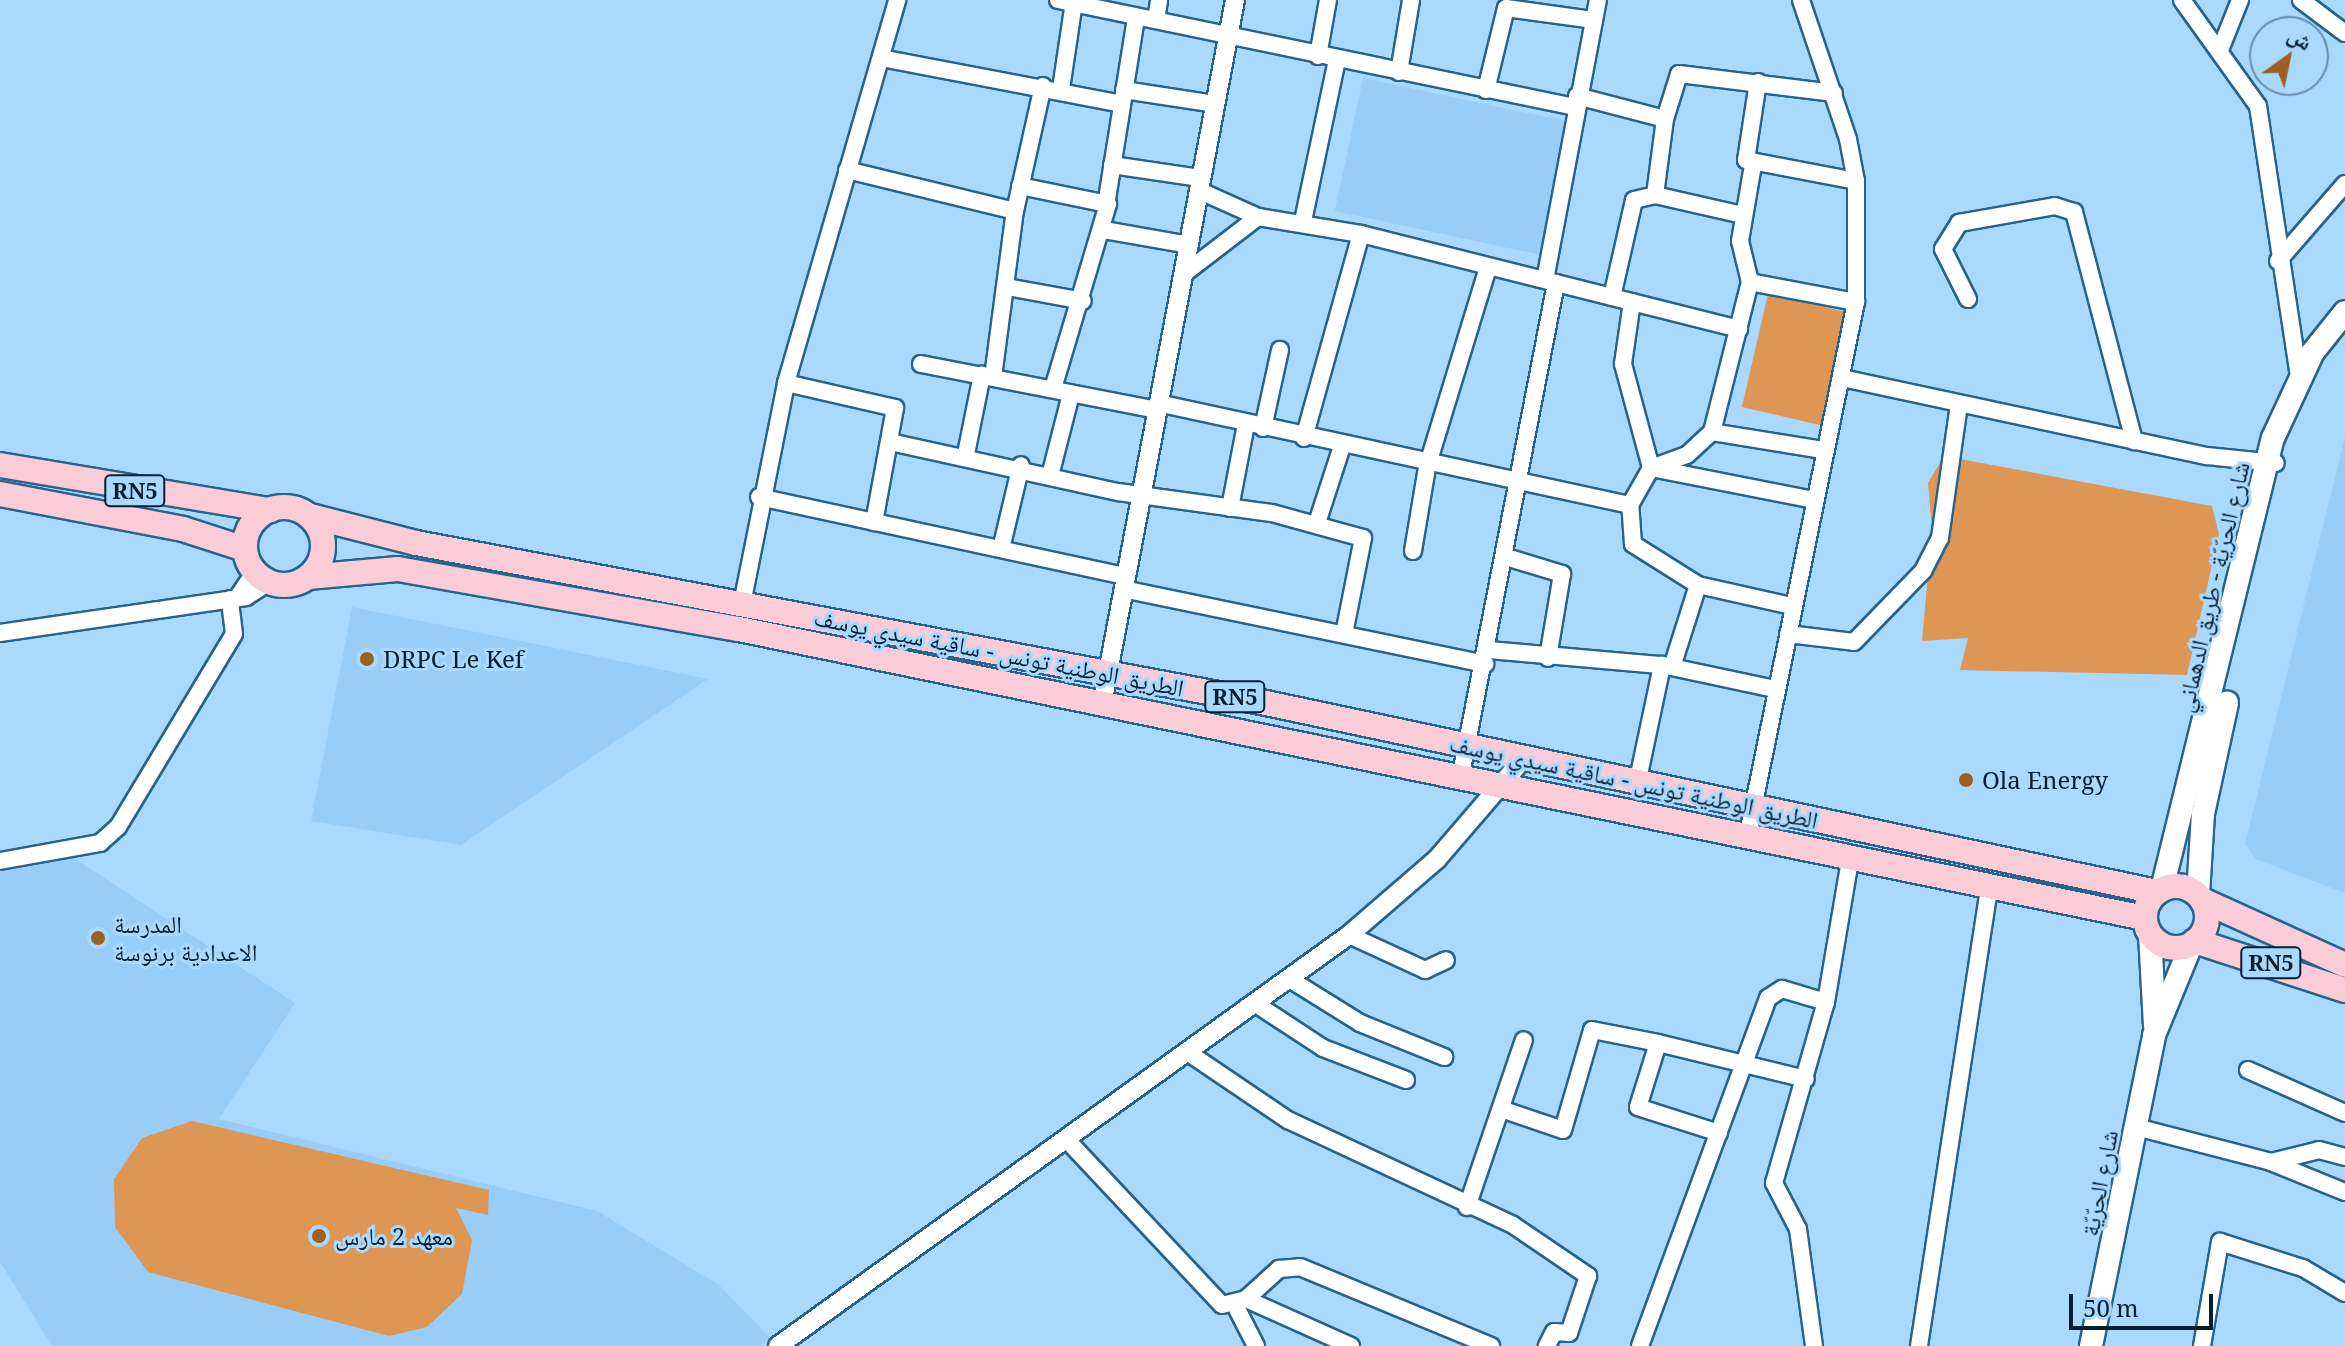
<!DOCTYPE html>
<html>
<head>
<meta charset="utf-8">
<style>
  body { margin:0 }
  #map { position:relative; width:2345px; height:1346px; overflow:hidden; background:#a9d9ff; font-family:"Noto Serif","Noto Naskh Arabic",serif }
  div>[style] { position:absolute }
  .built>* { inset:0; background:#98cdf7; transform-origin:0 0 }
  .green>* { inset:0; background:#dd9654; transform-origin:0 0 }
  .roads { filter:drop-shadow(2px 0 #27638d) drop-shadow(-2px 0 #27638d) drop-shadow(0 2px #27638d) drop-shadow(0 -2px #27638d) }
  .minor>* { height:16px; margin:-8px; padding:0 8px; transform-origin:8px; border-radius:8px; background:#fff }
  .tertiary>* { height:18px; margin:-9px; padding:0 9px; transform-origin:9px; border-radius:9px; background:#fff }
  .secondary>* { height:22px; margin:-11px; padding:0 11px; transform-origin:11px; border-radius:11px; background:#fff }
  .primary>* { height:24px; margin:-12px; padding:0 12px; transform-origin:12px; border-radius:12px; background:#faccd8 }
  .primary>.ring { margin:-12px; padding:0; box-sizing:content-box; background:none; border:24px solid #faccd8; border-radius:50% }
  .dots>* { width:22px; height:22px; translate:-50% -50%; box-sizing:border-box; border:4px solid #a9d9ff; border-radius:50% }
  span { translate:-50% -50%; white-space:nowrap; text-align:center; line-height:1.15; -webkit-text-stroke:6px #a9d9ff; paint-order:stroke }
  .shield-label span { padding:2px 6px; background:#a9d9ff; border:2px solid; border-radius:6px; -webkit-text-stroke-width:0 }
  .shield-label { font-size:22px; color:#061f30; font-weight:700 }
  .street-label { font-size:24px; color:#061f30 }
  .poi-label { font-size:24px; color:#061f30 }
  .left { translate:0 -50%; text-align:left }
  .north { position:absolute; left:2249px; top:16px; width:80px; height:80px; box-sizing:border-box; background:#a9d9ff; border:2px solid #688fac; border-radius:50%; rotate:33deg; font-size:22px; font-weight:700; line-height:32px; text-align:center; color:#061f30 }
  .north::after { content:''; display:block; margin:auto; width:28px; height:36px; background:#9c6023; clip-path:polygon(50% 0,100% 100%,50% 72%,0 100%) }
  .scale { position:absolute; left:2069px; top:1294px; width:144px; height:36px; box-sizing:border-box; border:4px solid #061f30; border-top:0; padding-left:10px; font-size:24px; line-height:28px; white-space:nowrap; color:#061f30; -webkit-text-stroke:6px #a9d9ff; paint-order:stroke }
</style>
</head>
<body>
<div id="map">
  <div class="built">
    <div style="left:1363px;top:78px;width:215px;height:136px;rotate:12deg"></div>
    <div style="clip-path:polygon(2345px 437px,2345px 893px,2256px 859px,2245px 844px)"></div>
    <div style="clip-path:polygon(352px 607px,708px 679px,461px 845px,311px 821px)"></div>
    <div style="clip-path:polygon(74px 858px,295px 1003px,219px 1119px,597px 1211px,719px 1285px,771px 1339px,760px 1346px,52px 1346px,0 1262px,0 872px)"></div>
  </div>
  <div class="green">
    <div style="left:1768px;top:294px;width:89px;height:116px;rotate:13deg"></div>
    <div style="clip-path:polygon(1944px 456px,2212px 506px,2219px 534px,2187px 675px,1960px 670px,1968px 638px,1922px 641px,1932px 530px,1928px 483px)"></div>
    <div style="clip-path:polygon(192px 1121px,489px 1190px,488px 1215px,456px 1208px,472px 1240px,462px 1294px,427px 1327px,389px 1336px,148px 1272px,115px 1227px,114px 1179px,142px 1138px)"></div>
  </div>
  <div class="roads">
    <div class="minor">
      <div style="left:1058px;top:0;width:528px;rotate:11.69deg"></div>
      <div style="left:2182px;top:0;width:130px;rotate:54.4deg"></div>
      <div style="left:2258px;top:106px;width:274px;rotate:81.4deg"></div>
      <div style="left:2301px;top:0;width:55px;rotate:36.9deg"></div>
      <div style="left:1156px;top:20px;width:20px;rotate:-81deg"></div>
      <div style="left:2220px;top:50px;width:54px;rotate:-68.2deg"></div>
      <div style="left:1318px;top:56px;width:57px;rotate:-79.9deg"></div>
      <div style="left:881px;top:58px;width:245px;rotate:10.8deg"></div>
      <div style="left:1399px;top:72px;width:73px;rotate:-80.5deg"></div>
      <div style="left:1758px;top:82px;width:79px;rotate:98.7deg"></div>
      <div style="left:1746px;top:160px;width:112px;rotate:10.8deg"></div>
      <div style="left:1061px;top:89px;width:81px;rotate:-81.5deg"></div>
      <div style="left:1124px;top:90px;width:93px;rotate:8.7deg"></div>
      <div style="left:1486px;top:90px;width:84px;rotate:-76.3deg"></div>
      <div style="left:1506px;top:8px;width:89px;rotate:7.8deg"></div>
      <div style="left:1577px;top:96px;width:91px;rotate:14.6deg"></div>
      <div style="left:1665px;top:119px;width:77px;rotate:97.5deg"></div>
      <div style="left:1655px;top:195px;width:90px;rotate:12.8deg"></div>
      <div style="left:1665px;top:119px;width:47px;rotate:-72.7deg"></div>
      <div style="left:1679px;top:74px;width:156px;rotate:7deg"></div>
      <div style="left:1112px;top:165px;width:89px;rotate:8.4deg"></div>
      <div style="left:847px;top:170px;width:173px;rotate:13.7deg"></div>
      <div style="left:1020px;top:186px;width:90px;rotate:11.6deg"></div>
      <div style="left:1108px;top:204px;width:193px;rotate:106.6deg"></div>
      <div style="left:1198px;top:190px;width:66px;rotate:24.2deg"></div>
      <div style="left:1258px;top:217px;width:104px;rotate:9.4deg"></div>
      <div style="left:1361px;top:234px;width:390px;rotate:14.1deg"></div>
      <div style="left:1107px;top:199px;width:184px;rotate:-80.9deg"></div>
      <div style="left:1303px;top:221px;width:166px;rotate:-78.1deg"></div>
      <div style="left:1104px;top:230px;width:86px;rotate:10deg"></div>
      <div style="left:2278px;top:261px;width:102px;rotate:-49deg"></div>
      <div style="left:1185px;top:273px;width:92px;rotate:-37.5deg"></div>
      <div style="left:1545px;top:280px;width:285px;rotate:-79.3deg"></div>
      <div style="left:1750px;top:282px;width:42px;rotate:-103.7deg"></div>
      <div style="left:1740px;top:241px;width:77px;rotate:-80.3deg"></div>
      <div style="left:1007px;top:287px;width:77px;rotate:10.4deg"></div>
      <div style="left:1612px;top:297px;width:99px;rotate:-77.2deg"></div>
      <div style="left:1634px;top:200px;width:22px;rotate:-13deg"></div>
      <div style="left:1968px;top:299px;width:56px;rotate:-116.6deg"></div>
      <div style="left:1943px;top:249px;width:31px;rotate:-58deg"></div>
      <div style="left:1959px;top:223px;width:97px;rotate:-10deg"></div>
      <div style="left:2055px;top:206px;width:20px;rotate:18deg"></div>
      <div style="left:2074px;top:212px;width:237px;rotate:75.3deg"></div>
      <div style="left:1632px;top:302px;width:63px;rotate:98.3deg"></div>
      <div style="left:1623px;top:364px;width:108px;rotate:74.9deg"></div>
      <div style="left:1651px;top:468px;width:166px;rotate:11.1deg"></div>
      <div style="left:921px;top:364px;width:240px;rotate:11deg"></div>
      <div style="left:993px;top:377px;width:167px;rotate:-82.5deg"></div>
      <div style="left:1015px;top:211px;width:128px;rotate:-77.4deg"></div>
      <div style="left:1842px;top:378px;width:373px;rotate:12.1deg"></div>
      <div style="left:2207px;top:456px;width:69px;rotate:5.8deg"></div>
      <div style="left:786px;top:383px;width:112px;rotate:12.9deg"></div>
      <div style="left:895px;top:408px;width:116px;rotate:100.4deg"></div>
      <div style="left:1158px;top:403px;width:483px;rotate:12.2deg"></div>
      <div style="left:1263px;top:428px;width:80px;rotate:-77.7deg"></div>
      <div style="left:1304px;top:438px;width:212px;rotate:-74.4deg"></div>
      <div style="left:890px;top:442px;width:233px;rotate:12.4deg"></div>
      <div style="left:1118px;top:492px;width:155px;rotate:7.8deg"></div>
      <div style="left:1272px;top:513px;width:94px;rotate:15.4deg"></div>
      <div style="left:1363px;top:538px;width:98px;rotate:101.2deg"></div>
      <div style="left:1823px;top:450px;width:112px;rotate:-170.8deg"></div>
      <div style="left:1712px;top:432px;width:155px;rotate:-75.8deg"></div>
      <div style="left:1750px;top:282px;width:108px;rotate:10.7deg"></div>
      <div style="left:966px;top:454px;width:81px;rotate:-78.6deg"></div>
      <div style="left:1051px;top:472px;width:81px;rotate:-75.6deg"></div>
      <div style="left:759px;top:497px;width:374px;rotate:12.2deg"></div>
      <div style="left:1230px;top:508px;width:86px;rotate:-79.2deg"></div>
      <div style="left:1317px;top:523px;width:81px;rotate:-72deg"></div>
      <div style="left:1001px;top:549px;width:86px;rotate:-76.6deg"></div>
      <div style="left:1413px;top:551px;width:85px;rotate:-80.5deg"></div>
      <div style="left:1427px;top:467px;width:209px;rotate:-73deg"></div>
      <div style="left:1506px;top:557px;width:59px;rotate:16.9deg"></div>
      <div style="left:1562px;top:574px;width:85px;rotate:99.5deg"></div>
      <div style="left:1698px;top:585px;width:77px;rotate:-147.8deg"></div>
      <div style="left:1633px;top:544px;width:39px;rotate:-94deg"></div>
      <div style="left:1630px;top:505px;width:43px;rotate:-60.4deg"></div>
      <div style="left:1651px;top:468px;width:38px;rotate:-20deg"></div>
      <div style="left:1687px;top:455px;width:34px;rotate:-43deg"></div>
      <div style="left:1123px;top:589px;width:370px;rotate:11.7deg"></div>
      <div style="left:237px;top:598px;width:32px;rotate:-56deg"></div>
      <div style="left:742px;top:604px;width:225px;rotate:-78.7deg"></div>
      <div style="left:786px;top:383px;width:399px;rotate:-73.8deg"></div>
      <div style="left:0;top:633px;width:249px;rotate:-8.3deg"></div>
      <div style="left:246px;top:597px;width:27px;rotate:-33deg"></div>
      <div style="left:1788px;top:634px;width:66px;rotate:6.9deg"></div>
      <div style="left:1854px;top:642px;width:99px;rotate:-45.8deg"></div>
      <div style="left:1923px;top:571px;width:37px;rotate:-63deg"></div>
      <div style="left:1940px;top:538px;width:135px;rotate:-81.9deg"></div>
      <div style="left:1489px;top:650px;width:174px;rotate:5deg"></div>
      <div style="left:1662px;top:665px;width:116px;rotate:12deg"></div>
      <div style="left:1672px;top:667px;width:86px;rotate:-72.4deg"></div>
      <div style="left:1698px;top:585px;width:96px;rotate:12.6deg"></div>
      <div style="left:1461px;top:774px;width:500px;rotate:-79.05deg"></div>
      <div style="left:1637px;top:784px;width:122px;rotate:-78.1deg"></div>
      <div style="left:1747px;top:838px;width:547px;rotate:-78.51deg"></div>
      <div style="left:1856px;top:302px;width:121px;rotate:-90deg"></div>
      <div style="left:1856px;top:181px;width:43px;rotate:-100.8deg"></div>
      <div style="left:1848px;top:139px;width:147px;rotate:-108.7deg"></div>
      <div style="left:0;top:861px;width:102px;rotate:-10.2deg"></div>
      <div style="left:100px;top:843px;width:24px;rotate:-42deg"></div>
      <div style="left:118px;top:827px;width:225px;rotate:-59deg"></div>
      <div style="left:234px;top:634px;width:35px;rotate:-97deg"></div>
      <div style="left:1349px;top:935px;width:84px;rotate:24.7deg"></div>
      <div style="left:1425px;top:970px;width:23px;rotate:-25deg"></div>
      <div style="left:1291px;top:980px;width:81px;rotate:31.9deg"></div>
      <div style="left:1360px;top:1023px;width:91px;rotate:22deg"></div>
      <div style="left:1256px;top:1004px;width:80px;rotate:33.3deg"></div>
      <div style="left:1323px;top:1048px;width:89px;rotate:21.1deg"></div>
      <div style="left:1189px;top:1053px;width:120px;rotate:34.1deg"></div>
      <div style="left:1288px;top:1120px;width:248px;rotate:25deg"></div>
      <div style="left:1513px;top:1225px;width:91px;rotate:34.2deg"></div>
      <div style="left:1588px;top:1276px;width:60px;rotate:108.4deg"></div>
      <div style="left:1569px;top:1333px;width:15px;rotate:-176deg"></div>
      <div style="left:1554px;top:1332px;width:16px;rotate:117deg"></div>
      <div style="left:2248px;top:1070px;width:106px;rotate:23.9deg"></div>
      <div style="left:1501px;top:1109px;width:65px;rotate:18.7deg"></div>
      <div style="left:1563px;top:1130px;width:104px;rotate:-73.8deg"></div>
      <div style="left:1592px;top:1030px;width:67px;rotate:11.1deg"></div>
      <div style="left:2136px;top:1127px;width:139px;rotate:14.5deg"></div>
      <div style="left:2271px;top:1162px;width:49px;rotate:-14deg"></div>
      <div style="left:2319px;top:1150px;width:27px;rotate:15deg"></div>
      <div style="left:1719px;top:1133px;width:85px;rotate:-162.2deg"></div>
      <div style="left:1638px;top:1107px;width:67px;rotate:-72.6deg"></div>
      <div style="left:1658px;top:1043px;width:152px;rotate:13.7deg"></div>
      <div style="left:1067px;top:1140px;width:226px;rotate:46.8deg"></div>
      <div style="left:1222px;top:1305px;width:25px;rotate:-14deg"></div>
      <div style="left:1246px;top:1299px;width:45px;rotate:-42.3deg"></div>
      <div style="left:1279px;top:1269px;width:21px;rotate:-5deg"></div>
      <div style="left:1300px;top:1267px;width:207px;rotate:22.5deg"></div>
      <div style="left:2271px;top:1162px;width:80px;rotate:22.1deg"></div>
      <div style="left:1467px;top:1207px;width:176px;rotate:-71.2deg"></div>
      <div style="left:1246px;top:1299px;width:115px;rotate:24.1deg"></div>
      <div style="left:1235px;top:1305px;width:46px;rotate:62.9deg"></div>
      <div style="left:1640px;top:1346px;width:371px;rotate:-69.8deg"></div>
      <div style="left:1768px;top:998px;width:17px;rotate:-33deg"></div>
      <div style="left:1782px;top:989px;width:46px;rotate:16.5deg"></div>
      <div style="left:1814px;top:1346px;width:118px;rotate:-97.8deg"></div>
      <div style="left:1798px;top:1229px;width:52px;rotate:-117.6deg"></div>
      <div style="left:1774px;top:1183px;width:188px;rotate:-74deg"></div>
      <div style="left:1826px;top:1002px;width:144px;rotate:-80.4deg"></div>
      <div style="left:1919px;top:1346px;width:464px;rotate:-81.3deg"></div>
      <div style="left:2202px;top:1346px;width:106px;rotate:-80.2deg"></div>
      <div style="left:2220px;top:1242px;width:87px;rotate:17.4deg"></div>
      <div style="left:2303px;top:1268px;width:49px;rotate:30.8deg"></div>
    </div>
    <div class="tertiary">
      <div style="left:1102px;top:704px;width:716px;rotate:-79.3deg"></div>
      <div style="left:778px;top:1346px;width:704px;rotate:-35.75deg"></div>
      <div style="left:1349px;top:935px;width:116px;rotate:-40.8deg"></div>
      <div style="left:1437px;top:859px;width:133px;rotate:-49.3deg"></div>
    </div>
    <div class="secondary">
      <div style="left:2162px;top:889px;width:464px;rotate:-76.2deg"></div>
      <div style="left:2273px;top:438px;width:95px;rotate:-65.1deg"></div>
      <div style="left:2313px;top:352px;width:51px;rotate:-51.3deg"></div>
      <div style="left:2198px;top:895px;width:81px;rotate:-86.5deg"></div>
      <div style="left:2203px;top:814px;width:114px;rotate:-77.8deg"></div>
      <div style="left:2150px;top:934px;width:91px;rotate:86.9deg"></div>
      <div style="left:2091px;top:1346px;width:317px;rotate:-78.5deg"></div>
      <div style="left:2154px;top:1035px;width:100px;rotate:-67.6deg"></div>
    </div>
    <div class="primary">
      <div style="left:0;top:465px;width:274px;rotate:9.5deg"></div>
      <div style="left:0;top:494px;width:186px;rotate:10.8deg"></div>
      <div style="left:183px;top:529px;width:65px;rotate:17.9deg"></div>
      <div class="ring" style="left:245px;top:507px;width:54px;height:54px"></div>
      <div style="left:310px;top:516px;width:109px;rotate:14.3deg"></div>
      <div style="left:416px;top:543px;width:865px;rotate:10.66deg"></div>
      <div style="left:1266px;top:703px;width:911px;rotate:11.98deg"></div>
      <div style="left:308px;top:577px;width:90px;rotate:-5.1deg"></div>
      <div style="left:398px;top:569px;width:346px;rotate:10deg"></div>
      <div style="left:739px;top:629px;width:1435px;rotate:11.62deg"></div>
      <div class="ring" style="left:2145px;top:886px;width:38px;height:38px"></div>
      <div style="left:2202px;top:900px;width:157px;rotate:24.4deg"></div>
      <div style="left:2195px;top:941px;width:158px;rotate:18.1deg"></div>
    </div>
  </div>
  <div class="dots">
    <div style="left:367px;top:659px;background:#9c6023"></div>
    <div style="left:1966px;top:780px;background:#9c6023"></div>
    <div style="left:98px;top:938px;background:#9c6023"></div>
    <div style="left:319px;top:1236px;background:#9c6023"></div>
  </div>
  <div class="shield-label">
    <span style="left:135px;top:491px">RN5</span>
    <span style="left:1235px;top:697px">RN5</span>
    <span style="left:2271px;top:963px">RN5</span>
  </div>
  <div class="street-label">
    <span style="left:2212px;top:587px;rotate:-77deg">شارع الحرّيّة - طريق الدهماني</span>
    <span style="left:999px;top:652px;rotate:11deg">الطريق الوطنية تونس - ساقية سيدي يوسف</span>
    <span style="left:1634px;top:781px;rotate:12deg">الطريق الوطنية تونس - ساقية سيدي يوسف</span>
    <span style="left:2099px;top:1183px;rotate:-79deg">شارع الحرّيّة</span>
  </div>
  <div class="poi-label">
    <span class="left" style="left:383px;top:659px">DRPC Le Kef</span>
    <span class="left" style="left:1982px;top:780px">Ola Energy</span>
    <span class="left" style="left:114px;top:938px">المدرسة<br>الاعدادية برنوسة</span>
    <span class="left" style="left:335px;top:1236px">معهد 2 مارس</span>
  </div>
  <div class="north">ش</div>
  <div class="scale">50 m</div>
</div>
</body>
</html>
